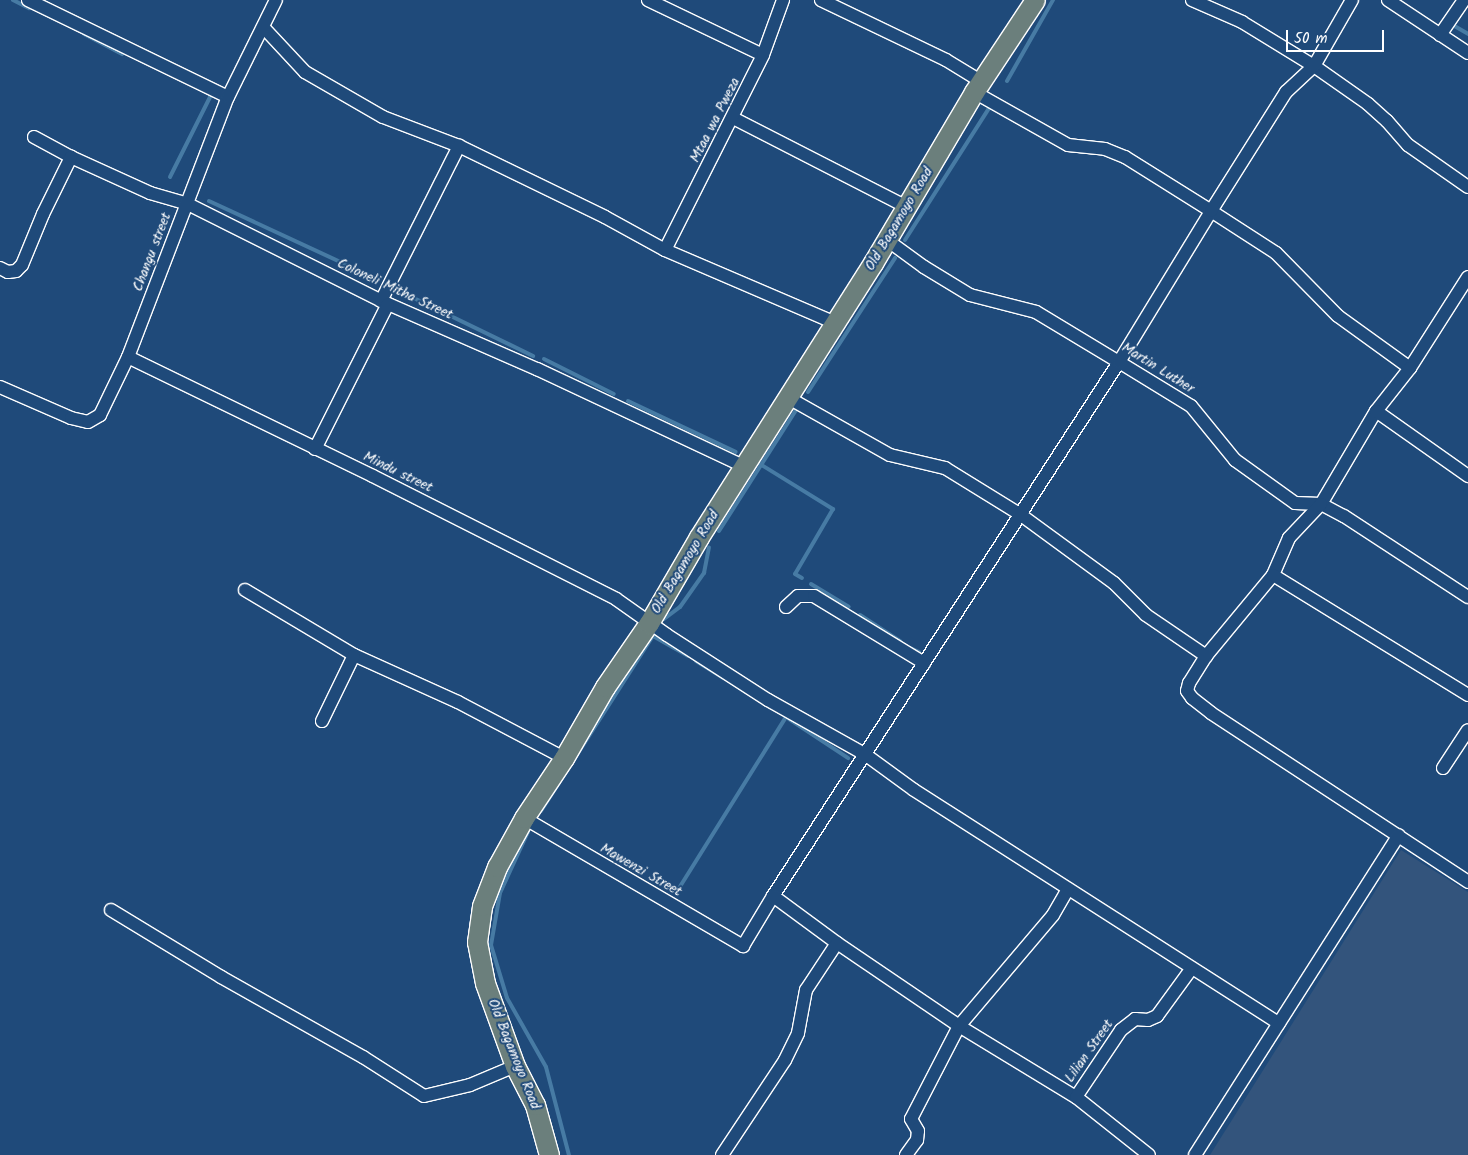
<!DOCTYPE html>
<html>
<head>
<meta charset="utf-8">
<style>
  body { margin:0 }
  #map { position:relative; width:1468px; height:1155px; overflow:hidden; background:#1f4a7a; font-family:Kalam,sans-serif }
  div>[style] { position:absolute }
  .built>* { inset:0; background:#33547c }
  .stream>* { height:4px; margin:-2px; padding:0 2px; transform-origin:2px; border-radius:2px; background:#477ba4 }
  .roads { filter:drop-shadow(1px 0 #fff) drop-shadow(-1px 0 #fff) drop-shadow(0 1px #fff) drop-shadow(0 -1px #fff) }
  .minor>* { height:12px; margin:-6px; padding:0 6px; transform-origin:6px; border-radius:6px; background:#1f4a7a }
  .primary>* { height:19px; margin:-9.5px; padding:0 9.5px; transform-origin:9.5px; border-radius:9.5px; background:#6b7f7c }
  span { translate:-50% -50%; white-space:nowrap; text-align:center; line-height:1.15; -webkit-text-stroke:4px #1f4a7a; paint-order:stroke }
  .street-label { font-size:14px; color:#fff }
  .scale { position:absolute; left:1286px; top:30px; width:98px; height:22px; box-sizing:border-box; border:2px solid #fff; border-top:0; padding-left:6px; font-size:15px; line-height:18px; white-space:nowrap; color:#fff; -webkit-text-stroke:4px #1f4a7a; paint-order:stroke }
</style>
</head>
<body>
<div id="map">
  <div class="built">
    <div style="clip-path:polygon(1401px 850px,1468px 892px,1468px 1155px,1210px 1155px)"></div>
  </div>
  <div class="stream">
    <div style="left:13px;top:0;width:18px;rotate:27deg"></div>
    <div style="left:1451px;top:24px;width:20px;rotate:30deg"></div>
    <div style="left:84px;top:34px;width:43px;rotate:27.8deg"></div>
    <div style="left:1007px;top:81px;width:93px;rotate:-60.4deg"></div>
    <div style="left:170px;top:177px;width:92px;rotate:-63.4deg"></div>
    <div style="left:211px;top:95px;width:4px;rotate:-146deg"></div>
    <div style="left:209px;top:201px;width:181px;rotate:24.9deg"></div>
    <div style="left:905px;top:240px;width:160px;rotate:-57.5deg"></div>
    <div style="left:391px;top:287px;width:158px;rotate:25.9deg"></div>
    <div style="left:544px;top:359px;width:78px;rotate:26.6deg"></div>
    <div style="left:808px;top:392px;width:160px;rotate:-57deg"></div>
    <div style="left:628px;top:401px;width:119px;rotate:25.3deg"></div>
    <div style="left:760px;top:464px;width:86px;rotate:31.7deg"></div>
    <div style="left:833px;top:509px;width:75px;rotate:120.3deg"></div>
    <div style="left:795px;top:574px;width:8px;rotate:30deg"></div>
    <div style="left:719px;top:531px;width:147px;rotate:-57.5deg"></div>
    <div style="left:811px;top:584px;width:44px;rotate:31.2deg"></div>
    <div style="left:860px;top:615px;width:48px;rotate:33deg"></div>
    <div style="left:664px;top:619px;width:20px;rotate:-37deg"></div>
    <div style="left:680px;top:607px;width:42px;rotate:-54.8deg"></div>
    <div style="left:704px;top:573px;width:26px;rotate:-79deg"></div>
    <div style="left:910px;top:648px;width:10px;rotate:24deg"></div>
    <div style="left:696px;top:661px;width:31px;rotate:32deg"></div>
    <div style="left:789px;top:719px;width:71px;rotate:33.5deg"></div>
    <div style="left:541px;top:811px;width:208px;rotate:-57.4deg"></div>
    <div style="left:653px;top:636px;width:40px;rotate:29.7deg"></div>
    <div style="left:528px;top:832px;width:67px;rotate:114.7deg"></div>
    <div style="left:500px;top:893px;width:53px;rotate:99.8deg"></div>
    <div style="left:491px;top:945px;width:55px;rotate:73.2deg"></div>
    <div style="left:507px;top:998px;width:79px;rotate:60.5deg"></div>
    <div style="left:546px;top:1067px;width:91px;rotate:75.4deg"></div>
    <div style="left:676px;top:893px;width:208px;rotate:-58deg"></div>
  </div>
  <div class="roads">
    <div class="minor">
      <div style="left:28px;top:0;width:222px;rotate:25.9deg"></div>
      <div style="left:648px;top:0;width:127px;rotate:25.6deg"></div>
      <div style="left:821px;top:0;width:139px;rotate:25.6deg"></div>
      <div style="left:946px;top:60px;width:42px;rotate:31.4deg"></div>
      <div style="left:1192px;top:0;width:55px;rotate:23.7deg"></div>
      <div style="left:1242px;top:22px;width:84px;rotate:31.4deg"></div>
      <div style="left:1314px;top:66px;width:66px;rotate:35.1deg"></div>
      <div style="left:1368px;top:104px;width:25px;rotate:42deg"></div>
      <div style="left:1387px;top:121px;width:32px;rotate:49deg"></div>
      <div style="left:1408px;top:145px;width:73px;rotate:35deg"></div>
      <div style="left:1388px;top:0;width:96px;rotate:33.5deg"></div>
      <div style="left:264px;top:28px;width:60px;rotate:47deg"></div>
      <div style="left:305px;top:72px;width:90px;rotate:30deg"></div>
      <div style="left:383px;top:117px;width:81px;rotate:20.9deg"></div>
      <div style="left:459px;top:146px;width:162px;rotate:25.9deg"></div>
      <div style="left:605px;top:217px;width:68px;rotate:28.8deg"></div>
      <div style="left:665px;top:250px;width:185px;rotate:23.2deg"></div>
      <div style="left:1440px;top:35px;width:42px;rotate:-55.6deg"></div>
      <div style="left:974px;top:92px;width:108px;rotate:29.4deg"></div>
      <div style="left:1068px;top:145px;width:37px;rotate:6deg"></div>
      <div style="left:1105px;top:149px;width:22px;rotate:22deg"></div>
      <div style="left:1125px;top:157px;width:102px;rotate:32.1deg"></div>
      <div style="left:1211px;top:211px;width:77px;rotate:32.9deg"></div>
      <div style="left:1276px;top:253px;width:88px;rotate:45.5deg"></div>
      <div style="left:1338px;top:316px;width:89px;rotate:35.8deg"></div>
      <div style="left:733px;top:118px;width:195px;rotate:27.1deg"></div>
      <div style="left:34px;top:137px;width:42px;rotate:28.4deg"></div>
      <div style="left:71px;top:157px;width:87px;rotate:24.5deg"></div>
      <div style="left:150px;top:193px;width:37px;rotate:16deg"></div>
      <div style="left:186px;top:203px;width:226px;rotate:26.6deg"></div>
      <div style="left:388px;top:304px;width:163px;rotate:23.6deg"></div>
      <div style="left:537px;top:369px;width:230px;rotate:25.2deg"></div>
      <div style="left:887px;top:240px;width:46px;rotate:36.1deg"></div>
      <div style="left:924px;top:267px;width:54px;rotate:31.3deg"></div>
      <div style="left:970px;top:295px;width:68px;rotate:14.4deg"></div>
      <div style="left:1036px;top:312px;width:97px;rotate:31.1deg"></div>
      <div style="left:1119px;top:362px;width:84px;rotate:31.4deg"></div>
      <div style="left:1191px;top:406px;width:70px;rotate:50.8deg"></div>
      <div style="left:1235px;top:460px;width:74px;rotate:35.6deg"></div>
      <div style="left:1295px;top:503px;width:26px;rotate:2deg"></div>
      <div style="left:1321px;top:504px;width:26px;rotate:28deg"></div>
      <div style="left:1344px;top:516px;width:148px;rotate:33.2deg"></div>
      <div style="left:665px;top:250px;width:218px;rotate:-63.3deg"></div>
      <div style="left:763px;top:55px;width:59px;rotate:-70deg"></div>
      <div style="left:0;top:268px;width:9px;rotate:27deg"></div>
      <div style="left:8px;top:272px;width:8px;rotate:-7deg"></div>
      <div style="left:16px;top:271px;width:8px;rotate:-45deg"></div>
      <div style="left:22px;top:265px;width:55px;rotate:-67.6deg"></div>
      <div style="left:43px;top:214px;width:64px;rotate:-63.8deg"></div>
      <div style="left:1468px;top:277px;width:108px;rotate:122.5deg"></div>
      <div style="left:1410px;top:368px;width:55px;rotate:128.3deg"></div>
      <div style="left:1376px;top:411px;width:108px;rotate:120.6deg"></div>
      <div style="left:1321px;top:504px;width:47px;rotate:133.3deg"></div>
      <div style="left:1289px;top:538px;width:40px;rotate:113.4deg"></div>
      <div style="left:1273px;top:575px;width:105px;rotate:129.6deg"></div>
      <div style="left:1206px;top:656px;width:32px;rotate:122deg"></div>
      <div style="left:1189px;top:683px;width:8px;rotate:104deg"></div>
      <div style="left:1187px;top:691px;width:9px;rotate:54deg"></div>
      <div style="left:1192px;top:698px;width:24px;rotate:38deg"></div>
      <div style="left:1211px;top:713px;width:308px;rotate:33.3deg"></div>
      <div style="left:381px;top:301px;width:174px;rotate:-63.3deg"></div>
      <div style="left:128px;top:357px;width:272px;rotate:25.9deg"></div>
      <div style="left:373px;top:476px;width:272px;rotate:26.8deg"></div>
      <div style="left:616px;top:599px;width:62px;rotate:35.2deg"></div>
      <div style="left:667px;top:635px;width:120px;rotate:32.8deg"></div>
      <div style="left:768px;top:700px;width:112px;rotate:29.3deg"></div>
      <div style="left:866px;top:755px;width:59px;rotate:36.1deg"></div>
      <div style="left:914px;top:790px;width:433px;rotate:32.6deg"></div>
      <div style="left:0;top:387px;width:77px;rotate:23.6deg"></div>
      <div style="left:71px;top:418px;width:17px;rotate:13deg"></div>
      <div style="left:88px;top:422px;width:14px;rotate:-30deg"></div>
      <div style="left:100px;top:415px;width:64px;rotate:-64.2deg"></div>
      <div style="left:128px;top:357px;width:279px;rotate:-69deg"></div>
      <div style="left:228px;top:97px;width:108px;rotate:-63.7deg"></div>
      <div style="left:787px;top:397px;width:118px;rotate:29.4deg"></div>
      <div style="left:890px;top:455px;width:57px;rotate:13.3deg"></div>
      <div style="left:945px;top:468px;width:89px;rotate:31.7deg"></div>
      <div style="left:1021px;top:515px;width:115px;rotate:36.2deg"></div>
      <div style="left:1114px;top:583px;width:45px;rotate:45deg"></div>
      <div style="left:1146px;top:615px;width:73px;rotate:34.3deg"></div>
      <div style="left:1376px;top:411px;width:113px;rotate:35.2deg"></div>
      <div style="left:315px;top:449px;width:162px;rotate:-63.3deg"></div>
      <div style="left:1273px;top:575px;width:229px;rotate:31.6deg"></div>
      <div style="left:245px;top:590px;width:127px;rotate:30.8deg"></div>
      <div style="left:354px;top:655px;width:114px;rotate:24.3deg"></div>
      <div style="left:458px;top:702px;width:120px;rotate:27.8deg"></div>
      <div style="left:786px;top:607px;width:16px;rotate:-43deg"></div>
      <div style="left:798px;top:596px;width:16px"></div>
      <div style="left:814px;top:596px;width:129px;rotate:31.3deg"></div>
      <div style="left:322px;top:721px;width:73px;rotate:-64.1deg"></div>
      <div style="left:1443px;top:768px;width:45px;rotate:-56.7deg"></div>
      <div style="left:524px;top:818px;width:254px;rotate:30.3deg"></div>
      <div style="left:743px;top:946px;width:58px;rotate:-59deg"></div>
      <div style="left:773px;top:896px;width:636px;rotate:-57.06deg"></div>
      <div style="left:1119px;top:362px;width:177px;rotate:-58.6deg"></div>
      <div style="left:1211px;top:211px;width:141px;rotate:-57.8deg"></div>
      <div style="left:1286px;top:92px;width:38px;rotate:-43deg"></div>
      <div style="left:1314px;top:66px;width:76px;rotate:-60.1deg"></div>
      <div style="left:773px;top:896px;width:79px;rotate:36.3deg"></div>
      <div style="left:837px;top:943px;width:148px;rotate:34.2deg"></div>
      <div style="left:959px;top:1026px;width:137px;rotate:31.3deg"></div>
      <div style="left:1076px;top:1097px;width:93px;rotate:38.5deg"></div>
      <div style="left:111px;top:910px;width:129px;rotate:31.3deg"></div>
      <div style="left:221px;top:977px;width:163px;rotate:29.4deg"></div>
      <div style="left:363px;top:1057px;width:72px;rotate:32.6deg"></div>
      <div style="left:424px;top:1096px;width:47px;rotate:-13.4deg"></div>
      <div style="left:470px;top:1085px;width:49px;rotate:-22.9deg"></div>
      <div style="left:1076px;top:1097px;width:81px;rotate:-56.1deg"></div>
      <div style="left:1121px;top:1030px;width:18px;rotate:-38deg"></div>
      <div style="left:1135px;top:1019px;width:13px;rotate:4deg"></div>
      <div style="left:1148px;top:1020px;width:10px;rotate:-24deg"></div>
      <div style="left:1157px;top:1016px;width:59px;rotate:-53.9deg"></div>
      <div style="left:722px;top:1155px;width:114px;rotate:-56.4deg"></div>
      <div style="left:785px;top:1060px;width:30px;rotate:-64deg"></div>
      <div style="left:798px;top:1033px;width:44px;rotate:-79.5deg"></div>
      <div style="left:806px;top:990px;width:56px;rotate:-56.6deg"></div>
      <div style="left:906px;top:1155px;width:19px;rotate:-54deg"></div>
      <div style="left:917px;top:1140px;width:9px;rotate:-84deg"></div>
      <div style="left:918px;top:1131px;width:14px;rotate:-120deg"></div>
      <div style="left:911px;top:1119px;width:105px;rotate:-62.7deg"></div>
      <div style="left:959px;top:1026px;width:145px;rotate:-49.7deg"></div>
      <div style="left:1053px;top:915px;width:30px;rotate:-60deg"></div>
      <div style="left:1195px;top:1155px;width:379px;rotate:-57.5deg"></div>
    </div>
    <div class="primary">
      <div style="left:549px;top:1155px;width:52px;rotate:-105.6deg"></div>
      <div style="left:535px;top:1105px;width:44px;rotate:-117.1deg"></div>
      <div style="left:515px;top:1066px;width:88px;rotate:-109.9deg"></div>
      <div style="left:485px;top:983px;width:42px;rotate:-101deg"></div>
      <div style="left:477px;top:942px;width:36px;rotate:-82deg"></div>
      <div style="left:482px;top:906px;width:42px;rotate:-69deg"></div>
      <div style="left:497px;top:867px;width:56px;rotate:-61.1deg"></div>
      <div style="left:524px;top:818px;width:72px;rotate:-56.3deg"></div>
      <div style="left:564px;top:758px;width:82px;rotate:-60deg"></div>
      <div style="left:605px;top:687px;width:78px;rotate:-55.5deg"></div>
      <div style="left:649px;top:623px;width:99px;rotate:-59.8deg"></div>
      <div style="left:699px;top:537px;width:325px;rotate:-57.6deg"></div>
      <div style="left:873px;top:263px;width:199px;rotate:-59.4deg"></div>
      <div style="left:974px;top:92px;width:110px;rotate:-56.5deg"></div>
    </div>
  </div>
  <div class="street-label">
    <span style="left:715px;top:120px;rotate:-63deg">Mtaa wa Pweza</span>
    <span style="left:899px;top:219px;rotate:-59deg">Old Bagamoyo Road</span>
    <span style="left:152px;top:252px;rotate:-69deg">Changu street</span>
    <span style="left:395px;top:289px;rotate:25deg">Coloneli Mitha Street</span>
    <span style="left:1158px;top:368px;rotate:32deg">Martin Luther</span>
    <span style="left:398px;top:472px;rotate:26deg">Mindu street</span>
    <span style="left:685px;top:562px;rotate:-59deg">Old Bagamoyo Road</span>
    <span style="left:641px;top:870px;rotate:30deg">Mawenzi Street</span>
    <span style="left:1089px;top:1051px;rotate:-55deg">Lilian Street</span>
    <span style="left:514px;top:1054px;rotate:68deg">Old Bagamoyo Road</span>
  </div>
  <div class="scale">50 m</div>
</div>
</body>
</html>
